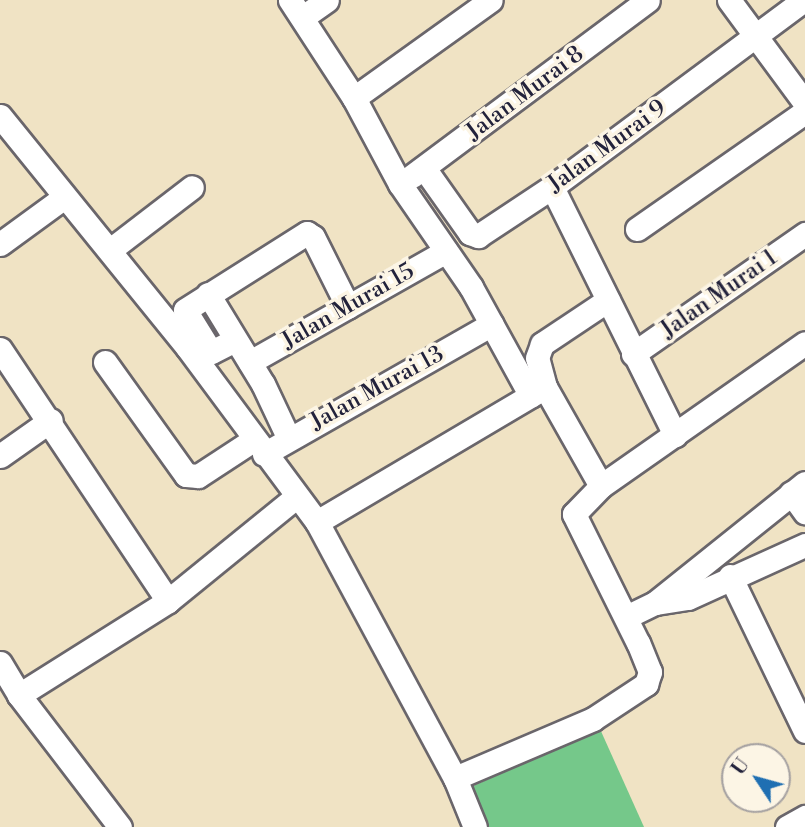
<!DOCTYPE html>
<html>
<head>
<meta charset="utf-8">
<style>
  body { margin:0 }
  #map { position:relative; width:805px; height:827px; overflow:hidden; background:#f0e3c4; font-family:"Libre Bodoni",serif }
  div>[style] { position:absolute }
  .green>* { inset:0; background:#75c88a }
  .roads { filter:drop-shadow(2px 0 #6a666b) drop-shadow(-2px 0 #6a666b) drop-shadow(0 2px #6a666b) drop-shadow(0 -2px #6a666b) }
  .street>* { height:23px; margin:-11.5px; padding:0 11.5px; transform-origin:11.5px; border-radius:11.5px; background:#fff }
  span { translate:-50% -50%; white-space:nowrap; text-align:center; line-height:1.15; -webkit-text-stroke:7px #fcf5e5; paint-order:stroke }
  .street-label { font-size:23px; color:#22223b }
  .north { position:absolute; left:721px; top:743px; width:70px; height:70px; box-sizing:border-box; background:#fcf5e5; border:2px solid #a5a1a1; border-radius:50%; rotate:306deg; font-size:19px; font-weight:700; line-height:28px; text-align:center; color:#22223b }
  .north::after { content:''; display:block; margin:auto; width:24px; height:32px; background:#1f6fb2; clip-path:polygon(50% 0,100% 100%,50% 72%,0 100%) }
</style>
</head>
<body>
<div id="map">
  <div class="green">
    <div style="clip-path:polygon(600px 729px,644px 827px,488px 827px,471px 787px)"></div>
  </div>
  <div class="roads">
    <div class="street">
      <div style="left:290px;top:0;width:117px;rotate:56.9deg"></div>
      <div style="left:354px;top:98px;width:98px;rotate:61.9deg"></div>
      <div style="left:400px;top:184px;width:125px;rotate:55.4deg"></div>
      <div style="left:471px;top:287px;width:124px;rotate:61.2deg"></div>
      <div style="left:729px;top:0;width:128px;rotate:53.6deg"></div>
      <div style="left:303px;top:17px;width:29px;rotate:-35deg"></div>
      <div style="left:354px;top:98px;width:168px;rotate:-35.6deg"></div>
      <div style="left:0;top:116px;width:297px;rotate:51deg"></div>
      <div style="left:187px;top:347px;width:218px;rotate:53.4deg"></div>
      <div style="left:317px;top:522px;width:291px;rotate:61.7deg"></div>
      <div style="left:455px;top:778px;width:53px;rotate:67.8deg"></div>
      <div style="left:424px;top:168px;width:80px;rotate:54.7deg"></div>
      <div style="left:470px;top:233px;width:9px;rotate:21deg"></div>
      <div style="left:478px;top:236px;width:89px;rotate:-33.5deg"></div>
      <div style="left:552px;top:187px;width:314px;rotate:-36.6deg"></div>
      <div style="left:412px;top:176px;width:294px;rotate:-36.7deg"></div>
      <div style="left:552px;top:187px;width:277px;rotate:63.6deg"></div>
      <div style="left:637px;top:229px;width:205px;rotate:-34.9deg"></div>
      <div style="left:0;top:244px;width:78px;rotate:-36.1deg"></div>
      <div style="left:110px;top:250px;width:103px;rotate:-37.5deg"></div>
      <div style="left:208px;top:294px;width:105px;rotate:58.6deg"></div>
      <div style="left:263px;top:384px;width:59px;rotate:64.7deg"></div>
      <div style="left:235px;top:340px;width:27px;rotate:153deg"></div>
      <div style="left:211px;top:352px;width:49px;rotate:-121.8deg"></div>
      <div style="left:185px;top:310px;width:144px;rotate:-32.3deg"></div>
      <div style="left:307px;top:233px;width:7px;rotate:34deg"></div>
      <div style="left:313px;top:237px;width:78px;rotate:63.4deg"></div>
      <div style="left:0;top:349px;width:303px;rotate:56.3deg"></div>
      <div style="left:633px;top:354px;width:210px;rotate:-34.9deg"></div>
      <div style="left:105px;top:362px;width:139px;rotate:54.4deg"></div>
      <div style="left:186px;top:475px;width:12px;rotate:5deg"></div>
      <div style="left:198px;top:476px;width:66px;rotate:-33.2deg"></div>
      <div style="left:250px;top:362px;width:225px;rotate:-29.5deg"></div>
      <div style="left:264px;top:454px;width:262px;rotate:-29.7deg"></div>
      <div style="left:0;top:456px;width:62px;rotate:-35.2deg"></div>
      <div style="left:601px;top:486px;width:114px;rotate:-119.5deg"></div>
      <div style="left:545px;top:387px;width:30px;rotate:-105deg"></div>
      <div style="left:537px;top:358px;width:15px;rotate:-70deg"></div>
      <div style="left:542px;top:344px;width:79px;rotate:-33.7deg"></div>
      <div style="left:791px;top:493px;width:24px;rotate:54deg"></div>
      <div style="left:317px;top:522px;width:265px;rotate:-30.6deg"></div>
      <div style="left:730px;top:576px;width:172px;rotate:64.2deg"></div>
      <div style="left:656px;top:603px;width:32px;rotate:-9deg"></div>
      <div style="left:688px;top:598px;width:128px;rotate:-24.4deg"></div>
      <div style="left:626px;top:617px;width:32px;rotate:-26deg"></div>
      <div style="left:655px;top:603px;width:192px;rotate:-38.7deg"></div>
      <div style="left:0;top:663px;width:37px;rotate:59deg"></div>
      <div style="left:19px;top:695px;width:166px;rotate:52.6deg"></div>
      <div style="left:19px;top:695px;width:176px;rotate:-32.2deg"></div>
      <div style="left:168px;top:601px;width:165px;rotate:-39.1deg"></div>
      <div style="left:455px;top:778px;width:150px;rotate:-23.1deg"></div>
      <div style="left:593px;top:719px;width:64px;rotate:-33.4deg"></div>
      <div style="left:646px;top:684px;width:13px;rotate:-72deg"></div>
      <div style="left:650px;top:672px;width:31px;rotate:-112deg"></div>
      <div style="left:638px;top:643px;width:144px;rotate:-116.4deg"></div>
      <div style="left:574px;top:514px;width:39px;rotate:-46deg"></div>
      <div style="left:601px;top:486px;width:249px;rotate:-35deg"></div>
      <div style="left:787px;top:827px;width:21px;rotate:-29deg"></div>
    </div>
  </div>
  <div class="street-label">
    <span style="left:525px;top:93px;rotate:-37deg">Jalan Murai 8</span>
    <span style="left:607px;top:146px;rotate:-36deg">Jalan Murai 9</span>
    <span style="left:719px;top:294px;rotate:-35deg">Jalan Murai 1</span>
    <span style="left:348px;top:306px;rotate:-30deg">Jalan Murai 15</span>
    <span style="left:377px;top:388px;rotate:-29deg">Jalan Murai 13</span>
  </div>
  <div class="north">U</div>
</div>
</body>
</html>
